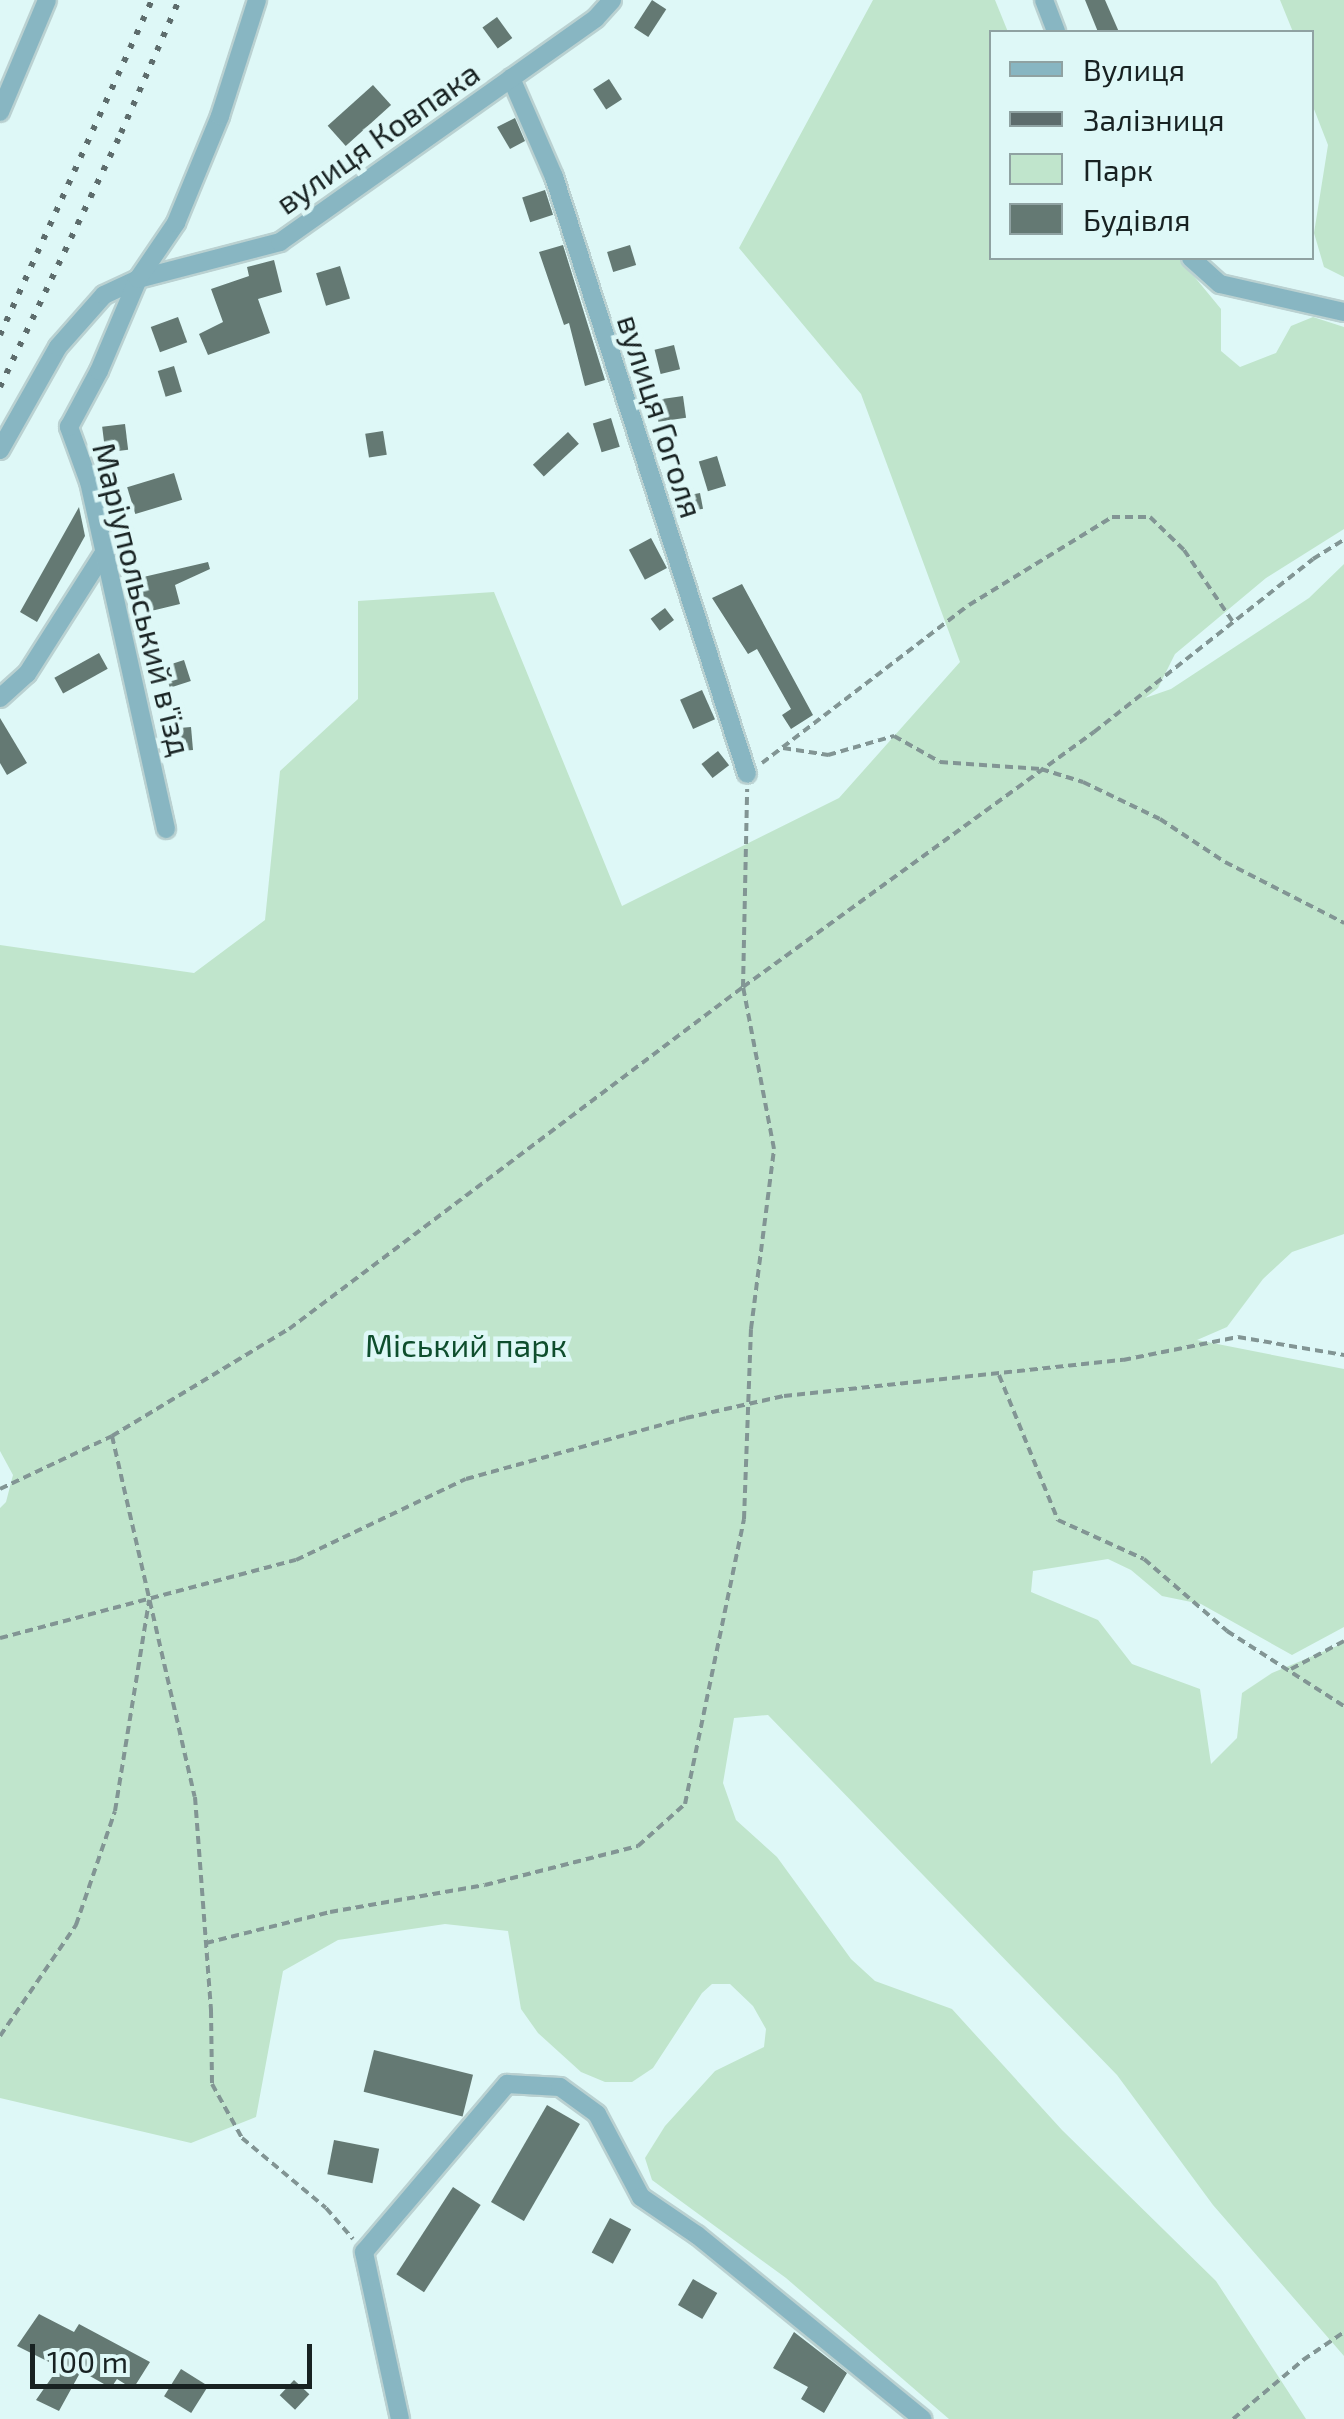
<!DOCTYPE html>
<html>
<head>
<meta charset="utf-8">
<style>
  body { margin:0 }
  #map { position:relative; width:1344px; height:2419px; overflow:hidden; background:#def8f7; font-family:"Exo 2",sans-serif }
  div>[style] { position:absolute }
  .green>* { inset:0; background:#c0e5cc }
  .building>* { inset:0; background:#647973; transform-origin:0 0 }
  .path>* { height:4px; margin-top:-2px; transform-origin:0; background:repeating-linear-gradient(90deg,#829594 0 8px,transparent 0 13px) }
  .roads { filter:drop-shadow(2px 0 #bad1d1) drop-shadow(-2px 0 #bad1d1) drop-shadow(0 2px #bad1d1) drop-shadow(0 -2px #bad1d1) }
  .minor>* { height:18px; margin:-9px; padding:0 9px; transform-origin:9px; border-radius:9px; background:#88b6c2 }
  .rail>* { height:6px; margin-top:-3px; transform-origin:0; background:repeating-linear-gradient(90deg,#5d6c6c 0 5px,transparent 0 15px) }
  span { translate:-50% -50%; white-space:nowrap; text-align:center; line-height:1.15; -webkit-text-stroke:9px #def8f7; paint-order:stroke }
  .street-label { font-size:32px; color:#182222 }
  .park-label { font-size:32px; color:#0e4e2d }
  .legend { position:absolute; left:989px; top:30px; width:325px; height:230px; box-sizing:border-box; background:#def8f7; border:2px solid #8fa2a2; margin:0; padding:12px 18px; list-style:none; font-size:30px; color:#182222 }
  .legend li { display:flex; align-items:center; gap:20px; height:50px }
  .legend b { width:50px; border:2px solid #8fa2a2 }
  .scale { position:absolute; left:30px; top:2344px; width:282px; height:45px; box-sizing:border-box; border:5px solid #182222; border-top:0; padding-left:12px; font-size:30px; line-height:35px; white-space:nowrap; color:#182222; -webkit-text-stroke:8px #def8f7; paint-order:stroke }
</style>
</head>
<body>
<div id="map">
  <div class="green">
    <div style="clip-path:polygon(873px 0,995px 0,1008px 32px,992px 32px,992px 258px,1179px 258px,1221px 309px,1221px 351px,1240px 367px,1276px 353px,1291px 326px,1313px 317px,1344px 327px,1344px 529px,1266px 578px,1175px 654px,1158px 688px,1145px 698px,1171px 689px,1309px 598px,1344px 564px,1344px 1234px,1292px 1252px,1263px 1279px,1227px 1327px,1197px 1340px,1344px 1369px,1344px 1627px,1292px 1655px,1201px 1604px,1162px 1596px,1131px 1570px,1108px 1559px,1033px 1571px,1031px 1592px,1098px 1620px,1132px 1664px,1200px 1689px,1211px 1764px,1237px 1738px,1242px 1693px,1272px 1673px,1344px 1643px,1344px 2356px,1213px 2205px,1117px 2075px,768px 1715px,734px 1718px,723px 1783px,736px 1820px,777px 1857px,851px 1959px,875px 1981px,952px 2009px,1062px 2130px,1216px 2281px,1306px 2419px,949px 2419px,786px 2278px,652px 2180px,645px 2158px,665px 2126px,715px 2071px,764px 2047px,766px 2029px,753px 2006px,730px 1984px,712px 1984px,702px 1993px,653px 2068px,632px 2082px,605px 2082px,581px 2072px,538px 2033px,521px 2009px,508px 1931px,445px 1924px,338px 1940px,283px 1971px,256px 2117px,191px 2143px,0 2098px,0 1508px,6px 1502px,13px 1475px,0 1451px,0 945px,194px 973px,265px 920px,280px 771px,358px 699px,358px 601px,494px 592px,622px 906px,839px 798px,960px 662px,861px 394px,739px 248px)"></div>
    <div style="clip-path:polygon(1280px 0,1344px 0,1344px 277px,1324px 267px,1314px 233px,1328px 145px,1312px 104px,1312px 32px,1293px 32px)"></div>
  </div>
  <div class="building">
    <div style="left:652px;top:0;width:17px;height:33px;rotate:33deg"></div>
    <div style="clip-path:polygon(1085px 0,1105px 0,1119px 32px,1098px 32px)"></div>
    <div style="left:497px;top:17px;width:26px;height:18px;rotate:54deg"></div>
    <div style="left:609px;top:79px;width:24px;height:19px;rotate:57deg"></div>
    <div style="left:373px;top:85px;width:27px;height:61px;rotate:48deg"></div>
    <div style="clip-path:polygon(515px 118px,525px 141px,510px 149px,497px 127px)"></div>
    <div style="left:545px;top:190px;width:26px;height:24px;rotate:72deg"></div>
    <div style="clip-path:polygon(563px 245px,605px 380px,585px 386px,569px 323px,564px 325px,539px 252px)"></div>
    <div style="left:630px;top:245px;width:21px;height:24px;rotate:73deg"></div>
    <div style="clip-path:polygon(274px 260px,282px 292px,258px 299px,270px 333px,208px 355px,199px 334px,223px 322px,211px 289px,249px 276px,247px 267px)"></div>
    <div style="left:340px;top:266px;width:34px;height:25px;rotate:73deg"></div>
    <div style="left:178px;top:317px;width:27px;height:29px;rotate:70deg"></div>
    <div style="left:674px;top:345px;width:25px;height:20px;rotate:76deg"></div>
    <div style="left:174px;top:366px;width:27px;height:17px;rotate:73deg"></div>
    <div style="left:683px;top:396px;width:22px;height:28px;rotate:82deg"></div>
    <div style="left:611px;top:418px;width:30px;height:19px;rotate:73deg"></div>
    <div style="left:125px;top:424px;width:26px;height:23px;rotate:83deg"></div>
    <div style="left:383px;top:431px;width:24px;height:18px;rotate:81deg"></div>
    <div style="left:568px;top:432px;width:16px;height:48px;rotate:47deg"></div>
    <div style="left:717px;top:456px;width:31px;height:19px;rotate:73deg"></div>
    <div style="left:174px;top:473px;width:28px;height:49px;rotate:73deg"></div>
    <div style="left:700px;top:493px;width:16px;height:30px;rotate:79deg"></div>
    <div style="clip-path:polygon(79px 507px,85px 536px,37px 622px,20px 612px)"></div>
    <div style="left:651px;top:538px;width:34px;height:25px;rotate:62deg"></div>
    <div style="clip-path:polygon(208px 562px,210px 569px,175px 585px,180px 604px,147px 612px,139px 578px)"></div>
    <div style="clip-path:polygon(742px 584px,813px 715px,791px 729px,782px 715px,791px 709px,757px 649px,748px 654px,712px 598px)"></div>
    <div style="left:665px;top:608px;width:15px;height:18px;rotate:53deg"></div>
    <div style="left:99px;top:653px;width:18px;height:51px;rotate:61deg"></div>
    <div style="left:184px;top:660px;width:22px;height:22px;rotate:72deg"></div>
    <div style="left:702px;top:690px;width:32px;height:24px;rotate:66deg"></div>
    <div style="clip-path:polygon(0 718px,27px 763px,7px 775px,0 763px)"></div>
    <div style="left:191px;top:727px;width:23px;height:29px;rotate:85deg"></div>
    <div style="left:718px;top:751px;width:18px;height:21px;rotate:52deg"></div>
    <div style="left:374px;top:2050px;width:102px;height:43px;rotate:14deg"></div>
    <div style="left:547px;top:2105px;width:38px;height:112px;rotate:30deg"></div>
    <div style="left:334px;top:2140px;width:46px;height:35px;rotate:11deg"></div>
    <div style="left:453px;top:2187px;width:33px;height:104px;rotate:33deg"></div>
    <div style="left:610px;top:2218px;width:24px;height:39px;rotate:28deg"></div>
    <div style="left:693px;top:2279px;width:28px;height:30px;rotate:30deg"></div>
    <div style="clip-path:polygon(39px 2314px,74px 2332px,79px 2324px,150px 2362px,133px 2389px,117px 2379px,111px 2388px,81px 2371px,59px 2411px,36px 2400px,59px 2367px,17px 2346px)"></div>
    <div style="clip-path:polygon(794px 2332px,847px 2373px,824px 2413px,801px 2399px,808px 2387px,773px 2368px)"></div>
    <div style="left:181px;top:2369px;width:32px;height:32px;rotate:32deg"></div>
    <div style="left:294px;top:2380px;width:21px;height:21px;rotate:43deg"></div>
  </div>
  <div class="path">
    <div style="left:783px;top:748px;width:46px;rotate:8.8deg"></div>
    <div style="left:828px;top:755px;width:69px;rotate:-16.1deg"></div>
    <div style="left:894px;top:736px;width:53px;rotate:29.5deg"></div>
    <div style="left:940px;top:762px;width:101px;rotate:4deg"></div>
    <div style="left:1041px;top:769px;width:44px;rotate:17.2deg"></div>
    <div style="left:1083px;top:782px;width:85px;rotate:25.7deg"></div>
    <div style="left:1160px;top:819px;width:78px;rotate:33.5deg"></div>
    <div style="left:1225px;top:862px;width:134px;rotate:27.1deg"></div>
    <div style="left:762px;top:763px;width:260px;rotate:-37.4deg"></div>
    <div style="left:969px;top:605px;width:168px;rotate:-31.6deg"></div>
    <div style="left:1112px;top:517px;width:38px"></div>
    <div style="left:1150px;top:517px;width:47px;rotate:44.1deg"></div>
    <div style="left:1184px;top:550px;width:87px;rotate:55.8deg"></div>
    <div style="left:999px;top:1375px;width:157px;rotate:67.9deg"></div>
    <div style="left:1058px;top:1520px;width:94px;rotate:24.4deg"></div>
    <div style="left:1144px;top:1559px;width:110px;rotate:40.9deg"></div>
    <div style="left:1227px;top:1631px;width:139px;rotate:32.7deg"></div>
    <div style="left:112px;top:1436px;width:370px;rotate:77.1deg"></div>
    <div style="left:195px;top:1797px;width:214px;rotate:85.7deg"></div>
    <div style="left:211px;top:2010px;width:74px;rotate:89.2deg"></div>
    <div style="left:212px;top:2084px;width:62px;rotate:60.9deg"></div>
    <div style="left:242px;top:2138px;width:109px;rotate:39.8deg"></div>
    <div style="left:326px;top:2208px;width:41px;rotate:48.9deg"></div>
    <div style="left:0;top:1489px;width:124px;rotate:-25.3deg"></div>
    <div style="left:112px;top:1436px;width:207px;rotate:-31.2deg"></div>
    <div style="left:289px;top:1329px;width:568px;rotate:-36.99deg"></div>
    <div style="left:743px;top:987px;width:434px;rotate:-36deg"></div>
    <div style="left:1094px;top:732px;width:279px;rotate:-38.3deg"></div>
    <div style="left:1313px;top:559px;width:36px;rotate:-32deg"></div>
    <div style="left:0;top:1638px;width:306px;rotate:-14.8deg"></div>
    <div style="left:296px;top:1560px;width:188px;rotate:-25.5deg"></div>
    <div style="left:466px;top:1479px;width:228px;rotate:-15.5deg"></div>
    <div style="left:686px;top:1418px;width:100px;rotate:-12.7deg"></div>
    <div style="left:784px;top:1396px;width:341px;rotate:-6.1deg"></div>
    <div style="left:1123px;top:1360px;width:117px;rotate:-11.3deg"></div>
    <div style="left:1238px;top:1337px;width:108px;rotate:9.6deg"></div>
    <div style="left:1291px;top:1669px;width:60px;rotate:-27.8deg"></div>
    <div style="left:206px;top:1943px;width:128px;rotate:-14deg"></div>
    <div style="left:330px;top:1912px;width:157px;rotate:-9.9deg"></div>
    <div style="left:485px;top:1885px;width:158px;rotate:-14.3deg"></div>
    <div style="left:638px;top:1846px;width:63px;rotate:-41.8deg"></div>
    <div style="left:685px;top:1804px;width:291px;rotate:-78.3deg"></div>
    <div style="left:744px;top:1519px;width:190px;rotate:-87.9deg"></div>
    <div style="left:751px;top:1329px;width:181px;rotate:-82.7deg"></div>
    <div style="left:774px;top:1149px;width:165px;rotate:-100.8deg"></div>
    <div style="left:743px;top:987px;width:198px;rotate:-88.8deg"></div>
    <div style="left:0;top:2036px;width:135px;rotate:-55.6deg"></div>
    <div style="left:76px;top:1925px;width:120px;rotate:-71.1deg"></div>
    <div style="left:115px;top:1811px;width:214px;rotate:-80.8deg"></div>
    <div style="left:1233px;top:2419px;width:92px;rotate:-40.1deg"></div>
    <div style="left:1303px;top:2360px;width:50px;rotate:-34.3deg"></div>
  </div>
  <div class="roads">
    <div class="minor">
      <div style="left:1044px;top:0;width:34px;rotate:69deg"></div>
      <div style="left:511px;top:78px;width:108px;rotate:66.5deg"></div>
      <div style="left:554px;top:177px;width:627px;rotate:72.08deg"></div>
      <div style="left:0;top:112px;width:121px;rotate:-67.2deg"></div>
      <div style="left:1191px;top:258px;width:39px;rotate:42deg"></div>
      <div style="left:1220px;top:284px;width:127px;rotate:12.7deg"></div>
      <div style="left:0;top:450px;width:118px;rotate:-60.6deg"></div>
      <div style="left:58px;top:347px;width:69px;rotate:-48.5deg"></div>
      <div style="left:104px;top:295px;width:38px;rotate:-25deg"></div>
      <div style="left:138px;top:279px;width:147px;rotate:-14.6deg"></div>
      <div style="left:280px;top:242px;width:387px;rotate:-35.3deg"></div>
      <div style="left:596px;top:18px;width:24px;rotate:-48deg"></div>
      <div style="left:0;top:698px;width:36px;rotate:-42deg"></div>
      <div style="left:27px;top:674px;width:146px;rotate:-57.6deg"></div>
      <div style="left:166px;top:829px;width:355px;rotate:-102.5deg"></div>
      <div style="left:89px;top:482px;width:59px;rotate:-110deg"></div>
      <div style="left:69px;top:427px;width:64px;rotate:-61.8deg"></div>
      <div style="left:99px;top:371px;width:100px;rotate:-67deg"></div>
      <div style="left:138px;top:279px;width:68px;rotate:-55.8deg"></div>
      <div style="left:176px;top:223px;width:116px;rotate:-67.6deg"></div>
      <div style="left:220px;top:116px;width:122px;rotate:-72.3deg"></div>
      <div style="left:400px;top:2419px;width:171px;rotate:-102.2deg"></div>
      <div style="left:364px;top:2252px;width:221px;rotate:-49.6deg"></div>
      <div style="left:507px;top:2084px;width:53px;rotate:3.2deg"></div>
      <div style="left:560px;top:2087px;width:46px;rotate:36.1deg"></div>
      <div style="left:597px;top:2114px;width:94px;rotate:62.1deg"></div>
      <div style="left:641px;top:2197px;width:68px;rotate:34.2deg"></div>
      <div style="left:697px;top:2235px;width:291px;rotate:39.2deg"></div>
    </div>
  </div>
  <div class="rail">
    <div style="left:0;top:335px;width:368px;rotate:-65.6deg"></div>
    <div style="left:0;top:387px;width:281px;rotate:-64.5deg"></div>
    <div style="left:121px;top:133px;width:145px;rotate:-66.4deg"></div>
  </div>
  <div class="street-label">
    <span style="left:377px;top:137px;rotate:-35deg">вулиця Ковпака</span>
    <span style="left:661px;top:416px;rotate:72deg">вулиця Гоголя</span>
    <span style="left:143px;top:599px;rotate:76deg">Маріупольський в'їзд</span>
  </div>
  <div class="park-label">
    <span style="left:466px;top:1344px">Міський парк</span>
  </div>
  <ul class="legend">
  <li><b style="height:12px;background:#88b6c2"></b>Вулиця</li>
  <li><b style="height:12px;background:#5d6c6c"></b>Залізниця</li>
  <li><b style="height:28px;background:#c0e5cc"></b>Парк</li>
  <li><b style="height:28px;background:#647973"></b>Будівля</li>
  </ul>
  <div class="scale">100 m</div>
</div>
</body>
</html>
